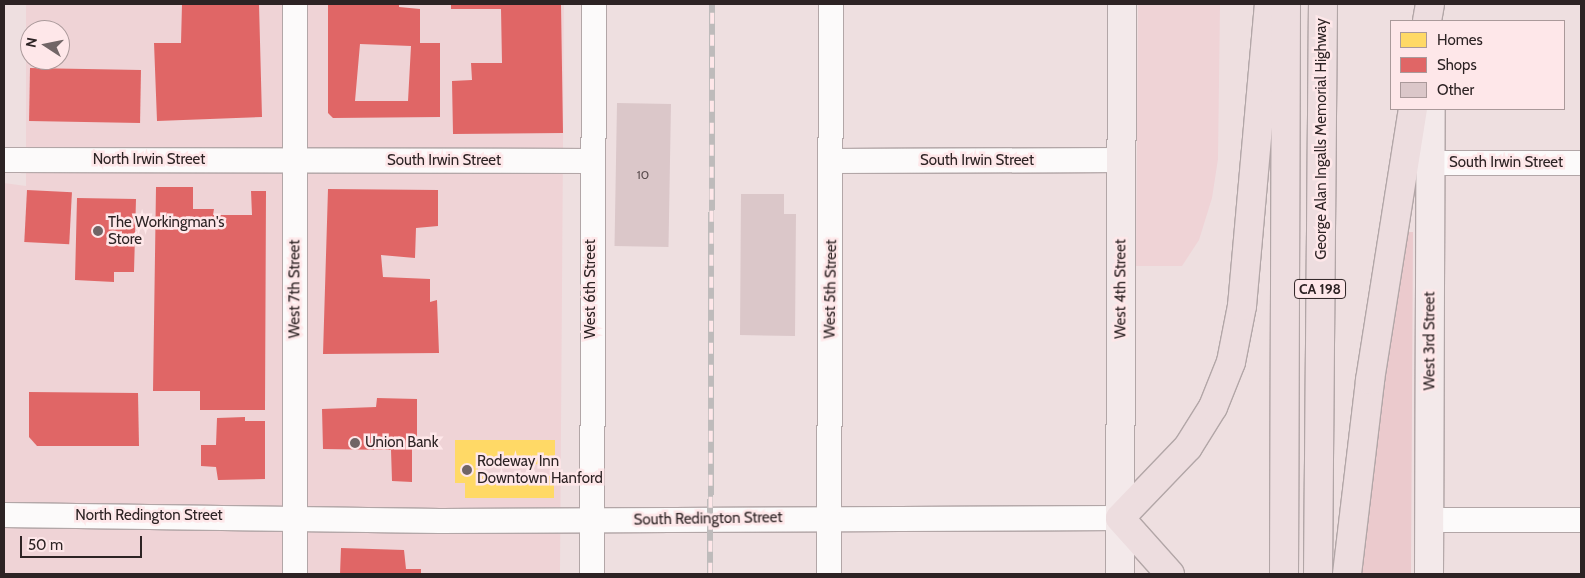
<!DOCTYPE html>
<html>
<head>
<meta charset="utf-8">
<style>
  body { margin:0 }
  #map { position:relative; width:1585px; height:578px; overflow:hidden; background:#eedfe0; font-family:Cabin,sans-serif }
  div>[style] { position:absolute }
  .built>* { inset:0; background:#efd3d6 }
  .green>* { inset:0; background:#ebcacd }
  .homes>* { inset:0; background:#ffd966 }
  .shops>* { inset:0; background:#e06666; transform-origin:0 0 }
  .building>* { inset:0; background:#dbc7c9; transform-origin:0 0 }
  .roads { filter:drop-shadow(1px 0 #b2a6a7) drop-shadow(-1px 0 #b2a6a7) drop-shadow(0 1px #b2a6a7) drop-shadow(0 -1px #b2a6a7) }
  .minor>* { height:24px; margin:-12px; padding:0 12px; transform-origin:12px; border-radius:12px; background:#fcfafa }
  .major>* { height:28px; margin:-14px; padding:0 14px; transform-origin:14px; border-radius:14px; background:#f3e9ea }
  .highway>* { height:28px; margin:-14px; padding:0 14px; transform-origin:14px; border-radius:14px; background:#eddddf }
  .rail>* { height:5.5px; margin-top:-2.75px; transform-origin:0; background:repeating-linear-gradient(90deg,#fee7e9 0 11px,#bebbbb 0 22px); box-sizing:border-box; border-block:1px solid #bebbbb }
  .dots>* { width:14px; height:14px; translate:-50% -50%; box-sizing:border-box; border:2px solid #fee7e9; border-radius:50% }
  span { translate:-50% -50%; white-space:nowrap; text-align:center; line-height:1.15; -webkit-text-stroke:5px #fee7e9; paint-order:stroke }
  .number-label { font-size:12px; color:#5a4d4e }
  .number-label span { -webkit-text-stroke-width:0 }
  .shield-label span { padding:1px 4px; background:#fee7e9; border:1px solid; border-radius:4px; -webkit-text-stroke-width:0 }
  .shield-label { font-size:14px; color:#2d2324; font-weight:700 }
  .street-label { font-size:15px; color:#2d2324 }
  .poi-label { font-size:15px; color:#2d2324 }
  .left { translate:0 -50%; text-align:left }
  .frame { position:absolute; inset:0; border:5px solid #2d2324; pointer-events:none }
  .legend { position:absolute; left:1390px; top:20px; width:175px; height:90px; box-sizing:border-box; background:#fee7e9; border:1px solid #aa999a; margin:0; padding:6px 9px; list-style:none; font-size:15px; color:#2d2324 }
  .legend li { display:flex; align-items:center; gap:10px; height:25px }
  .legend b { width:25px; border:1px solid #aa999a }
  .north { position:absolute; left:20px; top:20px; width:50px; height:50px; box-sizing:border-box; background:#fee7e9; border:1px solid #aa999a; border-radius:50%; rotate:281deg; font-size:14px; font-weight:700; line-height:20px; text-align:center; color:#2d2324 }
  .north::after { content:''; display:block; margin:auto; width:18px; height:22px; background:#716566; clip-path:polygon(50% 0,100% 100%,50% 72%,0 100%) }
  .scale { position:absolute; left:20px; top:536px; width:122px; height:22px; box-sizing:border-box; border:2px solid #2d2324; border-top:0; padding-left:6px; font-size:15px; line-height:18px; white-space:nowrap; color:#2d2324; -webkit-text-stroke:4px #fee7e9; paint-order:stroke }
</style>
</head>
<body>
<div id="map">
  <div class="built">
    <div style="clip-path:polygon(evenodd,26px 4px,564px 4px,560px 574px,4px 574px,4px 183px,26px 186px,26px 4px,30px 30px,60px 30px,60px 60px,30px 60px,30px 30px)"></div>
    <div style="clip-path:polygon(1138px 4px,1220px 4px,1218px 159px,1212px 198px,1199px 240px,1182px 266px,1136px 266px)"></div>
  </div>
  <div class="green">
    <div style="clip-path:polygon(1405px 232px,1413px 232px,1411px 574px,1361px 574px,1382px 385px)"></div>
  </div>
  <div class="homes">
    <div style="clip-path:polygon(455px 440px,555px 440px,555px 464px,478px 465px,478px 476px,554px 476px,554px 498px,465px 498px,465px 483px,455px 483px)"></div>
  </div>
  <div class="shops">
    <div style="clip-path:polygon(182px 4px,259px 4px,262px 117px,157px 121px,154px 43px,181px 43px)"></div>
    <div style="clip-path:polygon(evenodd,328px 4px,399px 4px,399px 7px,420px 9px,420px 43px,440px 43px,440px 117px,333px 118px,328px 113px,328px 4px,360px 44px,411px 46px,408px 101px,355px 101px,360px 44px)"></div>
    <div style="clip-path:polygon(451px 4px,561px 4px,563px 133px,453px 134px,452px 81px,472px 80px,471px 63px,502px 63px,501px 9px,451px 9px)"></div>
    <div style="left:30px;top:68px;width:111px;height:53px;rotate:1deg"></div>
    <div style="clip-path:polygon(156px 187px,193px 187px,193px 209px,214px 209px,213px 215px,252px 215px,251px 191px,266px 191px,265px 410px,200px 410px,200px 391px,153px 391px)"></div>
    <div style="clip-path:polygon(328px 189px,438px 190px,438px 226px,416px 228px,415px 258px,381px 255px,383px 277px,430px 279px,430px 302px,437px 300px,439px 353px,323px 354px)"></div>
    <div style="left:27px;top:190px;width:45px;height:52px;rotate:3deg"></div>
    <div style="clip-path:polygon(77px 198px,136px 199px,134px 272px,114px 272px,114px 282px,75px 280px)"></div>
    <div style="clip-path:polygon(29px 392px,138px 393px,139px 446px,37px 446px,29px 437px)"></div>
    <div style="clip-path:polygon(377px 398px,417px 399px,417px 446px,412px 447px,412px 482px,392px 481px,391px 450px,323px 449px,322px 409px,376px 407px)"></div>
    <div style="clip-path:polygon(245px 417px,245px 421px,265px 421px,265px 479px,218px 480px,216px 467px,201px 466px,201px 445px,216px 445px,217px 418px)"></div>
    <div style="clip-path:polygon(341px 548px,404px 550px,406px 569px,421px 569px,421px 574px,340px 574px)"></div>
  </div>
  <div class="building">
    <div style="left:617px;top:103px;width:54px;height:143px;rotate:1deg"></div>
    <div style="clip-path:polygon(741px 194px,784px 194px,784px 214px,796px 214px,795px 336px,740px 335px)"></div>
  </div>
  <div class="roads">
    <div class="minor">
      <div style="left:4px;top:160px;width:588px;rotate:0.1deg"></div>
      <div style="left:832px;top:161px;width:290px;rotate:-0.2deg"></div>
      <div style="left:1431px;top:163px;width:150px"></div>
      <div style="left:4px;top:515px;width:436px;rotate:0.8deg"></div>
      <div style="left:440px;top:521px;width:680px;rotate:-0.25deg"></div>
      <div style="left:1430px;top:520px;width:151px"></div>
      <div style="left:295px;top:574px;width:570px;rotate:-90deg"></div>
      <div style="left:592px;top:574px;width:570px;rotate:-89.8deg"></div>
      <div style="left:829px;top:574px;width:570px;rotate:-89.8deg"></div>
    </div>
    <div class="major">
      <div style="left:1120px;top:574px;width:570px;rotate:-89.8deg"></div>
      <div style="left:1429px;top:574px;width:465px;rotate:-89.8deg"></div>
    </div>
    <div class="highway">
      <div style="left:1427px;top:21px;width:17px;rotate:-80deg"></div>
      <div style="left:1170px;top:574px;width:75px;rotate:-131.8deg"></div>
      <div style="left:1120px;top:518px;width:98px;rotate:-46.2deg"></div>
      <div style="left:1188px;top:447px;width:47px;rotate:-58deg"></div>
      <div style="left:1213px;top:407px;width:48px;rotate:-68.2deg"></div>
      <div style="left:1231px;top:362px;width:57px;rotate:-78.9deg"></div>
      <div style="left:1242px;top:306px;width:303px;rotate:-84.9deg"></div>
      <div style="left:1284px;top:574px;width:570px;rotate:-89.8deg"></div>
      <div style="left:1318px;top:574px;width:570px;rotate:-89.5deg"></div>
      <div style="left:1347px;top:574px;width:195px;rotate:-83.2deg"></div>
      <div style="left:1370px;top:380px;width:274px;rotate:-81deg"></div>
    </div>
  </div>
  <div class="rail">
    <div style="left:710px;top:574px;width:570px;rotate:-89.8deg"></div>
  </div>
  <div class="dots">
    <div style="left:98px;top:231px;background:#716566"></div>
    <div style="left:355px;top:443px;background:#716566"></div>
    <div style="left:467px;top:470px;background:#716566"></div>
  </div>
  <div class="number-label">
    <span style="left:643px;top:175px">10</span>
  </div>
  <div class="shield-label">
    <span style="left:1320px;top:289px">CA 198</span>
  </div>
  <div class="street-label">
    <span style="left:1322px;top:139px;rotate:-90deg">George Alan Ingalls Memorial Highway</span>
    <span style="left:149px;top:160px">North Irwin Street</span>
    <span style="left:444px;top:161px">South Irwin Street</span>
    <span style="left:977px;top:161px">South Irwin Street</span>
    <span style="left:1506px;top:163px">South Irwin Street</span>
    <span style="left:295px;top:289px;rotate:-90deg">West 7th Street</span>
    <span style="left:591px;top:289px;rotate:-90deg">West 6th Street</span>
    <span style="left:831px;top:289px;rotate:-89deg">West 5th Street</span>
    <span style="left:1121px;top:289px;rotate:-90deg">West 4th Street</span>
    <span style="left:1430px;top:341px;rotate:-90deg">West 3rd Street</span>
    <span style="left:149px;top:516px">North Redington Street</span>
    <span style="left:708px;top:519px;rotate:-1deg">South Redington Street</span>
  </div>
  <div class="poi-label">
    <span class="left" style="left:108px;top:231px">The Workingman's<br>Store</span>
    <span class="left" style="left:365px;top:443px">Union Bank</span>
    <span class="left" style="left:477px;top:470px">Rodeway Inn<br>Downtown Hanford</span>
  </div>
  <div class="frame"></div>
  <ul class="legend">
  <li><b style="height:14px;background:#ffd966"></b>Homes</li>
  <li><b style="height:14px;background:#e06666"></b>Shops</li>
  <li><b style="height:14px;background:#dbc7c9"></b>Other</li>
  </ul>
  <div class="north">N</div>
  <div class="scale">50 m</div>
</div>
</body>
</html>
